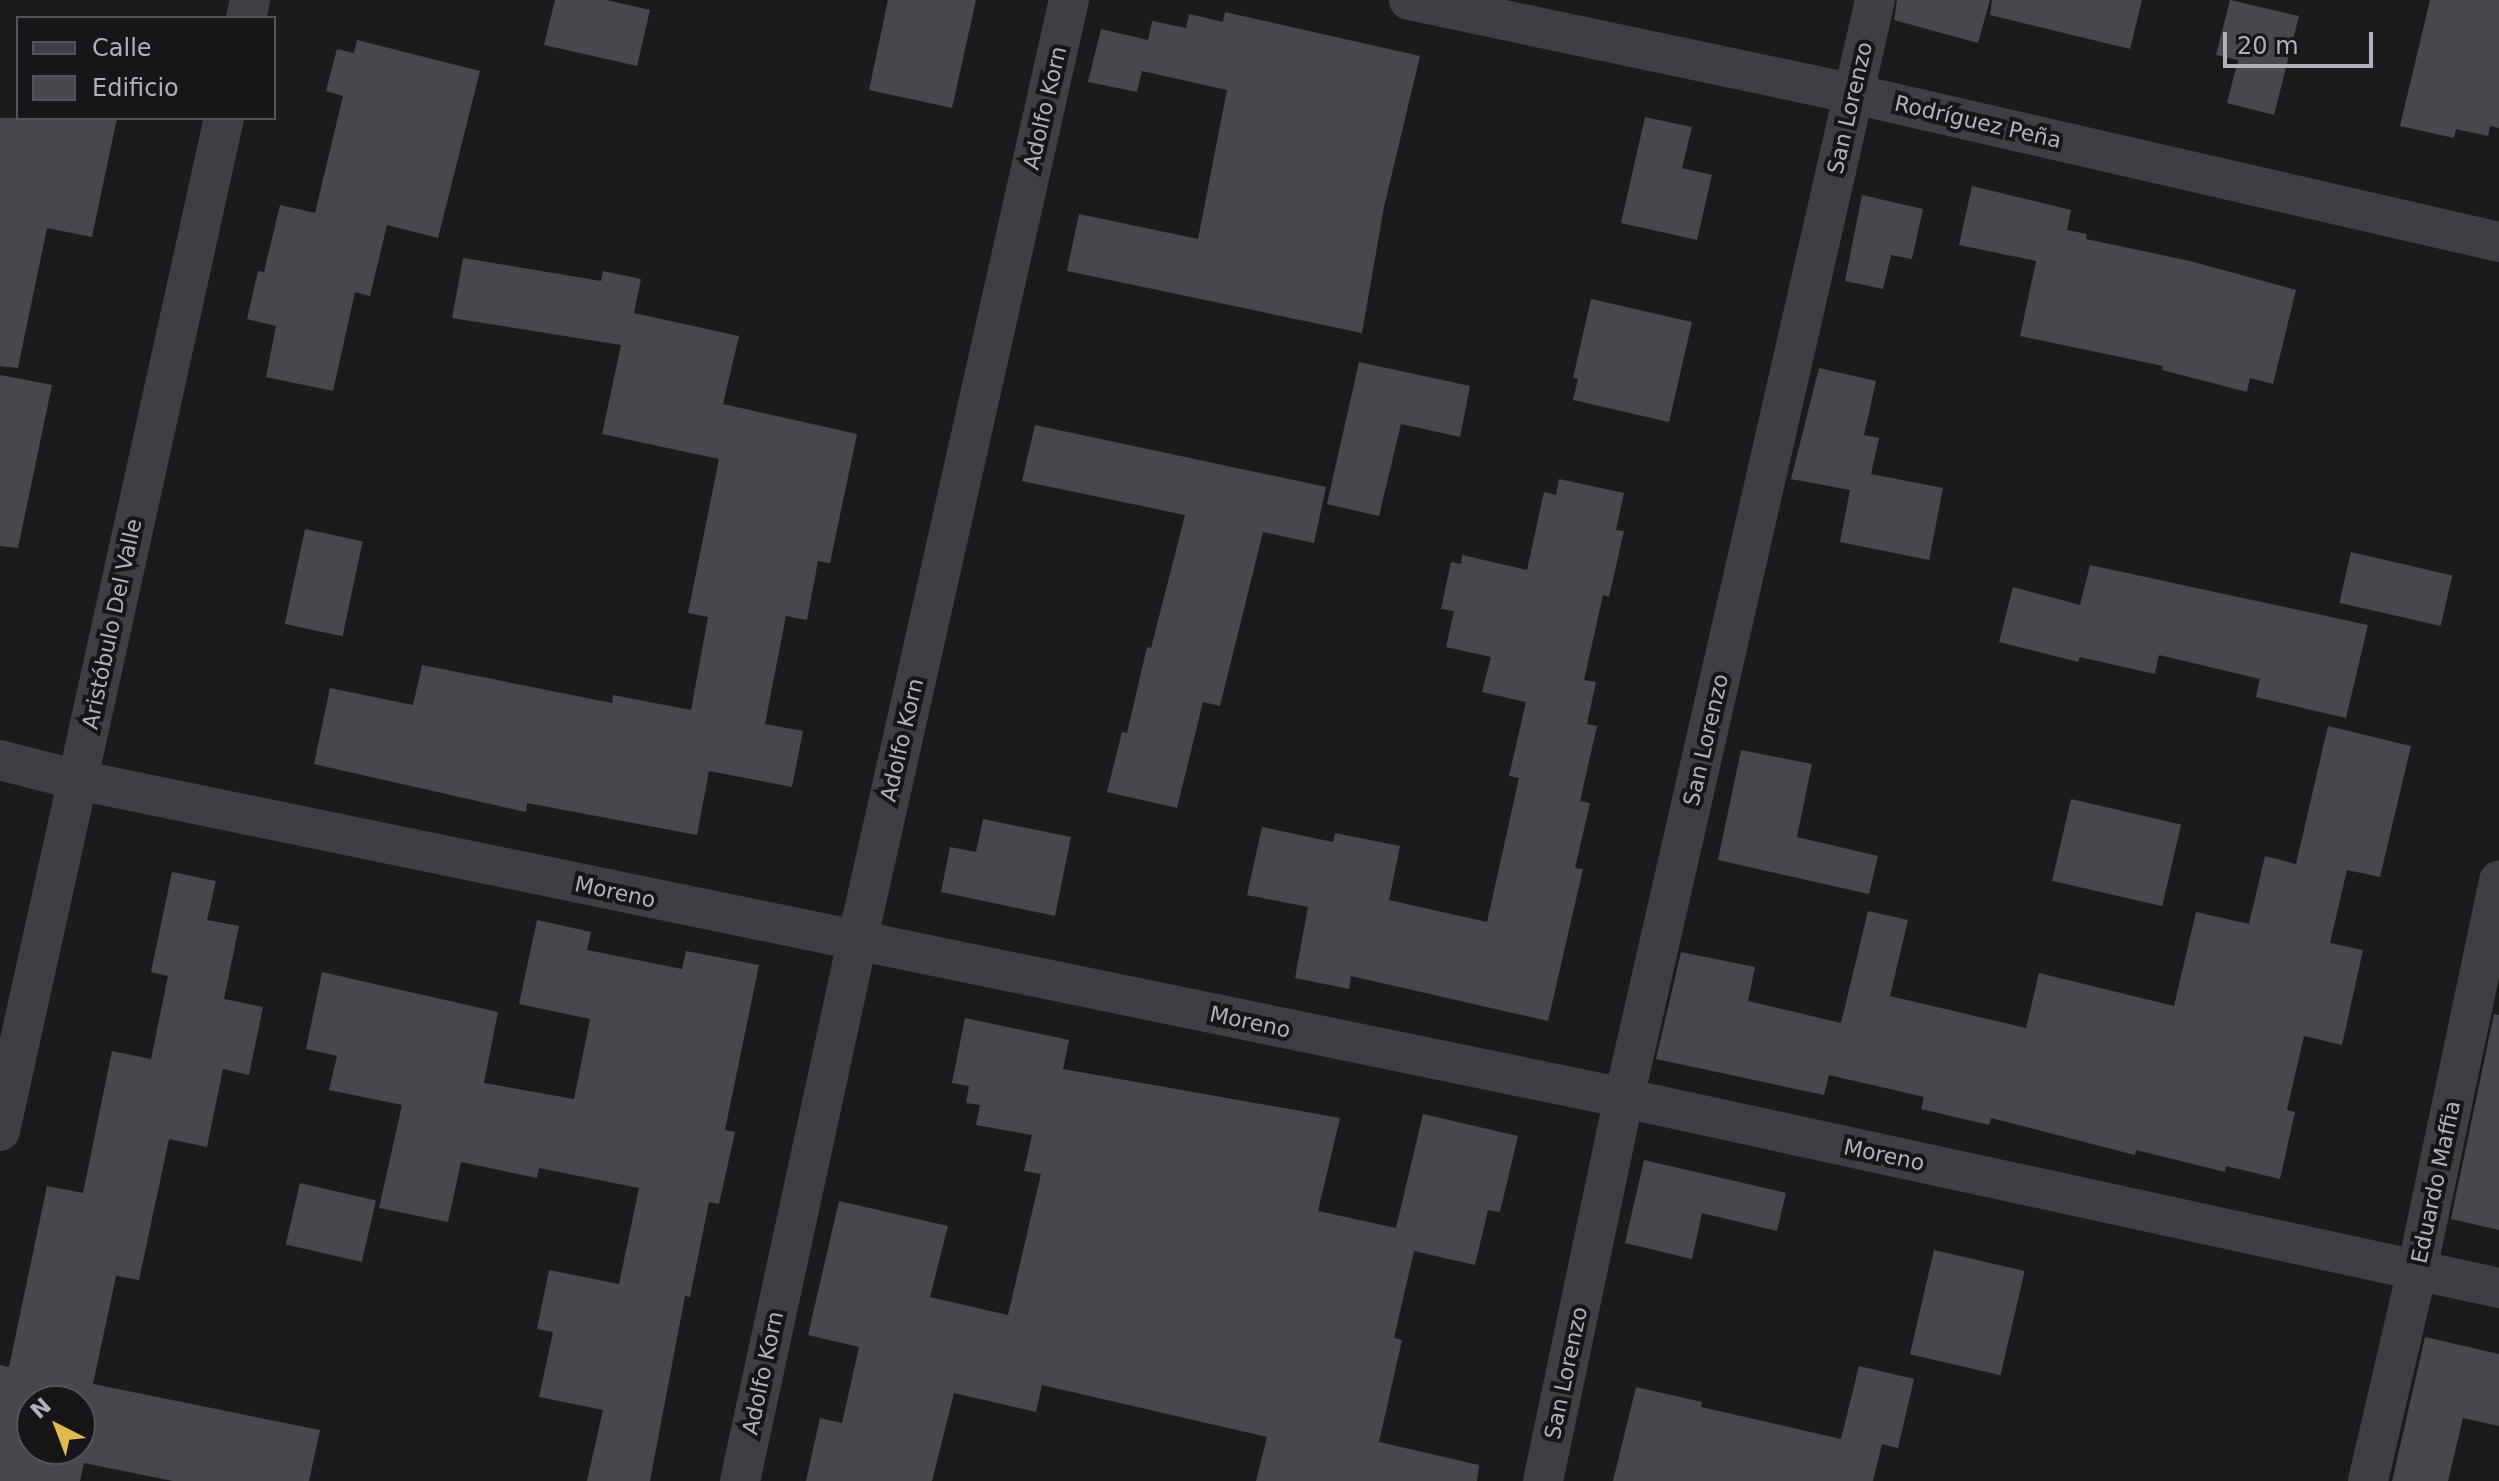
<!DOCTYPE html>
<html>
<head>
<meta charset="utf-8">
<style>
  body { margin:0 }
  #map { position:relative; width:2499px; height:1481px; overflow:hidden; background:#1b1b1d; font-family:"DejaVu Sans",sans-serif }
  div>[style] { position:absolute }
  .building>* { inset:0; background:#48484c; transform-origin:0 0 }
  .street>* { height:40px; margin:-20px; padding:0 20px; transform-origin:20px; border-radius:20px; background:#3e3e43 }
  span { translate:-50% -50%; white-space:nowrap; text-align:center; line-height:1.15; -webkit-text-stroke:8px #161618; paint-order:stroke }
  .street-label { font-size:22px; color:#afb1bb }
  .legend { position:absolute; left:16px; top:16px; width:260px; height:104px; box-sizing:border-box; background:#161618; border:2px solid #535459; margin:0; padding:10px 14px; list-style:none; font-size:24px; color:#afb1bb }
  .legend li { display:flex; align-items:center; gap:16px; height:40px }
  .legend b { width:40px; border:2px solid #535459 }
  .north { position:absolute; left:16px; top:1385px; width:80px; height:80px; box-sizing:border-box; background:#161618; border:2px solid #535459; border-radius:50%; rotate:318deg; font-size:22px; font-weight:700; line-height:32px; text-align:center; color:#afb1bb }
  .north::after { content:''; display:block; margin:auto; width:28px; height:36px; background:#e1bb4e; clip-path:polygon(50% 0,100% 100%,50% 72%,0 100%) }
  .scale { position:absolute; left:2223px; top:32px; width:150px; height:36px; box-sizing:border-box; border:4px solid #afb1bb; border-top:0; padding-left:10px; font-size:24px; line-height:28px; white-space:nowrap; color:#afb1bb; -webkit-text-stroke:6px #161618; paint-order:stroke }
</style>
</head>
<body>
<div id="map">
  <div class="building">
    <div style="clip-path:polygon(555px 0,606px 0,650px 10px,637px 66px,544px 45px)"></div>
    <div style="clip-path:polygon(888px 0,976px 0,952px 108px,869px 90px)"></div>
    <div style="clip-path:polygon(1897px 0,1990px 0,1978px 43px,1894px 20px)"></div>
    <div style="clip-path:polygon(1992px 0,2142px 0,2130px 49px,1990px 15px)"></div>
    <div style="clip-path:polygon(2230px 0,2299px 16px,2274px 115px,2227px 103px,2238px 60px,2216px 55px)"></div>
    <div style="clip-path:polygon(2430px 0,2499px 0,2499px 128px,2490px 126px,2488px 136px,2456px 129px,2454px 138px,2400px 126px)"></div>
    <div style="clip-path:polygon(1225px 12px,1420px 56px,1384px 207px,1362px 333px,1067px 271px,1079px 214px,1198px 239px,1227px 90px,1142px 71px,1137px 92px,1088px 82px,1101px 29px,1148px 40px,1152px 21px,1186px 28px,1189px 14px,1223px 22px)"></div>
    <div style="clip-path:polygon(357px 40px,480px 71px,438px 238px,387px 225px,370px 296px,355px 292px,333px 391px,266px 377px,276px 326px,247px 319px,258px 271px,264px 272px,280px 205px,315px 213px,343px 96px,326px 91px,337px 49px,354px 53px)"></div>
    <div style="clip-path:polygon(1645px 117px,1692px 127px,1682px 168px,1712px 175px,1697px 240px,1621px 223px)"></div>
    <div style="clip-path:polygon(0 118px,117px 118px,92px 237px,47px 228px,18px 368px,0 366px)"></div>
    <div style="clip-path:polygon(1972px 186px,2071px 210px,2067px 230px,2087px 234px,2086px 239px,2190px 261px,2296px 290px,2273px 384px,2250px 378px,2247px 392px,2162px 370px,2163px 366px,2020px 336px,2036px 261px,1959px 245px)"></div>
    <div style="clip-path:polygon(1862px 195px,1923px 209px,1912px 259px,1891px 255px,1883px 289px,1845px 281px)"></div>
    <div style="clip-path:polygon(463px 258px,601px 281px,603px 271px,641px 279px,634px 313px,739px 336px,723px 404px,857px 434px,830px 563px,818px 561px,807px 620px,786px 616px,765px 724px,803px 731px,792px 787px,709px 771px,697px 835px,527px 803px,526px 812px,314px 764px,330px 688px,413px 705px,422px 665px,612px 703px,613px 695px,691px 710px,708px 617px,688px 613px,719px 459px,602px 434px,621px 345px,452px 318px)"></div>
    <div style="clip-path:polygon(1591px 299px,1692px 322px,1669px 422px,1573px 400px,1578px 379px,1573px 378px)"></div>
    <div style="clip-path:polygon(1359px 362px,1470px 386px,1460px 437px,1401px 424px,1379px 516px,1327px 504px)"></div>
    <div style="clip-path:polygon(1819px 368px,1876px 381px,1864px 435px,1879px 438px,1871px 474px,1943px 488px,1929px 560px,1840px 542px,1850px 490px,1791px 479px)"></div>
    <div style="clip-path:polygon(0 375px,52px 385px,18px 548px,0 546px)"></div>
    <div style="clip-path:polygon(1035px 425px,1326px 487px,1314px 543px,1263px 532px,1220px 706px,1203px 702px,1177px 808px,1107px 792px,1122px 732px,1127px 733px,1147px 647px,1151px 648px,1185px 515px,1022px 481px)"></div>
    <div style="clip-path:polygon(1559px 479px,1624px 493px,1616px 530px,1624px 531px,1609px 597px,1603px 595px,1584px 680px,1596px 682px,1587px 724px,1597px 726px,1580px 801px,1590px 803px,1575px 868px,1583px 869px,1548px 1021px,1351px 976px,1349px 989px,1295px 978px,1308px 907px,1247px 895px,1262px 827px,1333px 842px,1335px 833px,1400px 846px,1389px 900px,1487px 922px,1519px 778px,1509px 776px,1526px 702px,1482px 692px,1491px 657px,1446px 647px,1454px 611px,1441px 609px,1451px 562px,1461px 564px,1462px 555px,1527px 570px,1544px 492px,1556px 495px)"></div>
    <div style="left:305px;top:529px;width:59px;height:97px;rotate:12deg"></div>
    <div style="left:2351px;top:552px;width:104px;height:52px;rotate:13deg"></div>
    <div style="clip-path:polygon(2090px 565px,2368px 625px,2346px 718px,2256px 697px,2260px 679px,2159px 655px,2155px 674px,2080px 657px,2078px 662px,1999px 642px,2013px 587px,2080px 605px)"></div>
    <div style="clip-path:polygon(2328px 726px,2411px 746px,2380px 877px,2347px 870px,2330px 943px,2363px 950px,2342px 1045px,2304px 1036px,2287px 1110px,2295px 1112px,2280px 1179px,2226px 1166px,2225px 1172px,2136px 1150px,2135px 1155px,1991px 1118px,1989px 1125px,1921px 1109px,1924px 1097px,1829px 1075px,1824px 1095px,1656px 1059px,1681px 952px,1755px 967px,1748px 1001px,1841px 1023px,1868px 911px,1908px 920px,1890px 996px,2026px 1028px,2039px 973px,2174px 1006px,2196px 912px,2249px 924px,2265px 856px,2296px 864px)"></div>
    <div style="clip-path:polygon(1741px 750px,1812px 764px,1797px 837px,1878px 856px,1869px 894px,1718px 860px)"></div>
    <div style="left:2071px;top:799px;width:113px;height:84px;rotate:13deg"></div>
    <div style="clip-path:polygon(983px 819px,1071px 837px,1055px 916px,941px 892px,950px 847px,976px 852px)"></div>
    <div style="clip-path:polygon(evenodd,172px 872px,216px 881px,207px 920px,239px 926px,224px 999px,263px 1007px,249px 1075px,223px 1069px,207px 1147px,169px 1139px,139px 1280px,116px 1276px,93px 1384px,320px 1430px,309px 1481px,173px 1481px,84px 1463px,80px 1481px,0 1481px,0 1365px,9px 1367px,47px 1186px,83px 1193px,112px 1051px,151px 1059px,168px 976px,151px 972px,172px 872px,32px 1401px,80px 1401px,80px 1449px,32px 1449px,32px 1401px)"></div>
    <div style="clip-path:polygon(537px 920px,591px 932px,587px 950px,682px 969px,686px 951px,759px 965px,725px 1130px,735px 1132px,719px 1204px,709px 1202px,690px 1297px,685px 1296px,650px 1481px,587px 1481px,603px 1410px,539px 1397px,553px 1332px,537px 1329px,549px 1270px,619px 1284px,639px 1188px,539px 1168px,537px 1178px,461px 1162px,448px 1222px,379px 1208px,402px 1105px,329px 1090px,337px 1056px,306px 1049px,322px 972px,498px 1012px,484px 1083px,574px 1099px,590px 1019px,519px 1004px)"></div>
    <div style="clip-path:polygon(2494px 1014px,2499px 1015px,2499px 1230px,2451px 1219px)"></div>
    <div style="clip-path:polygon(965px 1018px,1069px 1040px,1063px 1069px,1340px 1118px,1318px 1211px,1396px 1228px,1423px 1114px,1518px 1136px,1500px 1212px,1488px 1210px,1475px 1265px,1414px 1251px,1394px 1338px,1402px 1340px,1379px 1442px,1479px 1465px,1477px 1481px,1256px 1481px,1267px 1437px,1042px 1385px,1036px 1412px,954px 1393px,932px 1481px,806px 1481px,820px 1418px,842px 1423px,859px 1347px,808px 1335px,839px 1201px,948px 1226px,930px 1297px,1008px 1315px,1041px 1174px,1024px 1171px,1032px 1135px,976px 1125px,980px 1105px,966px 1103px,969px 1086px,952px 1083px)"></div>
    <div style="clip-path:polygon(1644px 1160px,1786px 1193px,1777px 1231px,1702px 1213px,1692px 1259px,1625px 1243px)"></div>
    <div style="left:300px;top:1183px;width:78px;height:63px;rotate:13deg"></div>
    <div style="left:1934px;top:1250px;width:93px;height:107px;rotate:13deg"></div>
    <div style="clip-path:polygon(2425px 1337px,2499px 1354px,2499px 1426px,2463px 1418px,2448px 1481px,2392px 1481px)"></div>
    <div style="clip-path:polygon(1859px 1366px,1914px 1379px,1898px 1448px,1882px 1444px,1873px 1481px,1613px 1481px,1636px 1387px,1702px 1402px,1701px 1407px,1841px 1439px)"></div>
  </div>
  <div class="street">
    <div style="left:1409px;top:0;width:455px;rotate:11.9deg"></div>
    <div style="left:1854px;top:94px;width:662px;rotate:12.92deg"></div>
    <div style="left:246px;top:18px;width:18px;rotate:-77deg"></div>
    <div style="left:0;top:760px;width:81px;rotate:14.4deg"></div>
    <div style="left:78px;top:780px;width:1578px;rotate:11.62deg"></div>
    <div style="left:1624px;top:1098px;width:895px;rotate:12.25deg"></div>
    <div style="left:0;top:1131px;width:1037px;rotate:-77.53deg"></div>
    <div style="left:740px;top:1481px;width:552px;rotate:-77.75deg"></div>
    <div style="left:857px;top:942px;width:966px;rotate:-77.32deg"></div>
    <div style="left:1543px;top:1481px;width:391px;rotate:-78.1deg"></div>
    <div style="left:1624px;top:1098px;width:1126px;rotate:-77.12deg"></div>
    <div style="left:2368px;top:1481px;width:217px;rotate:-76.9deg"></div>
    <div style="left:2417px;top:1270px;width:398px;rotate:-78.1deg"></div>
  </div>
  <div class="street-label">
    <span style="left:1045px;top:108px;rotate:-77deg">Adolfo Korn</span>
    <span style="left:1850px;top:108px;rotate:-77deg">San Lorenzo</span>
    <span style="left:1978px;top:122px;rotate:13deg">Rodríguez Peña</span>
    <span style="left:112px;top:624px;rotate:-78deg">Aristóbulo Del Valle</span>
    <span style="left:902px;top:740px;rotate:-77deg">Adolfo Korn</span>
    <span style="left:1706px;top:740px;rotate:-77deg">San Lorenzo</span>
    <span style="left:615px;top:892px;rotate:12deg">Moreno</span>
    <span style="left:1250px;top:1022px;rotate:12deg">Moreno</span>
    <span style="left:1884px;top:1155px;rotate:12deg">Moreno</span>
    <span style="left:2436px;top:1182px;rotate:-78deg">Eduardo Maffia</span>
    <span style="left:763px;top:1373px;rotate:-78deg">Adolfo Korn</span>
    <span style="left:1566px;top:1373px;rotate:-78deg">San Lorenzo</span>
  </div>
  <ul class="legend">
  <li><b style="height:10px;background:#3e3e43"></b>Calle</li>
  <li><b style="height:22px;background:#48484c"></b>Edificio</li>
  </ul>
  <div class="north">N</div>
  <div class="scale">20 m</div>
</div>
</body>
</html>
